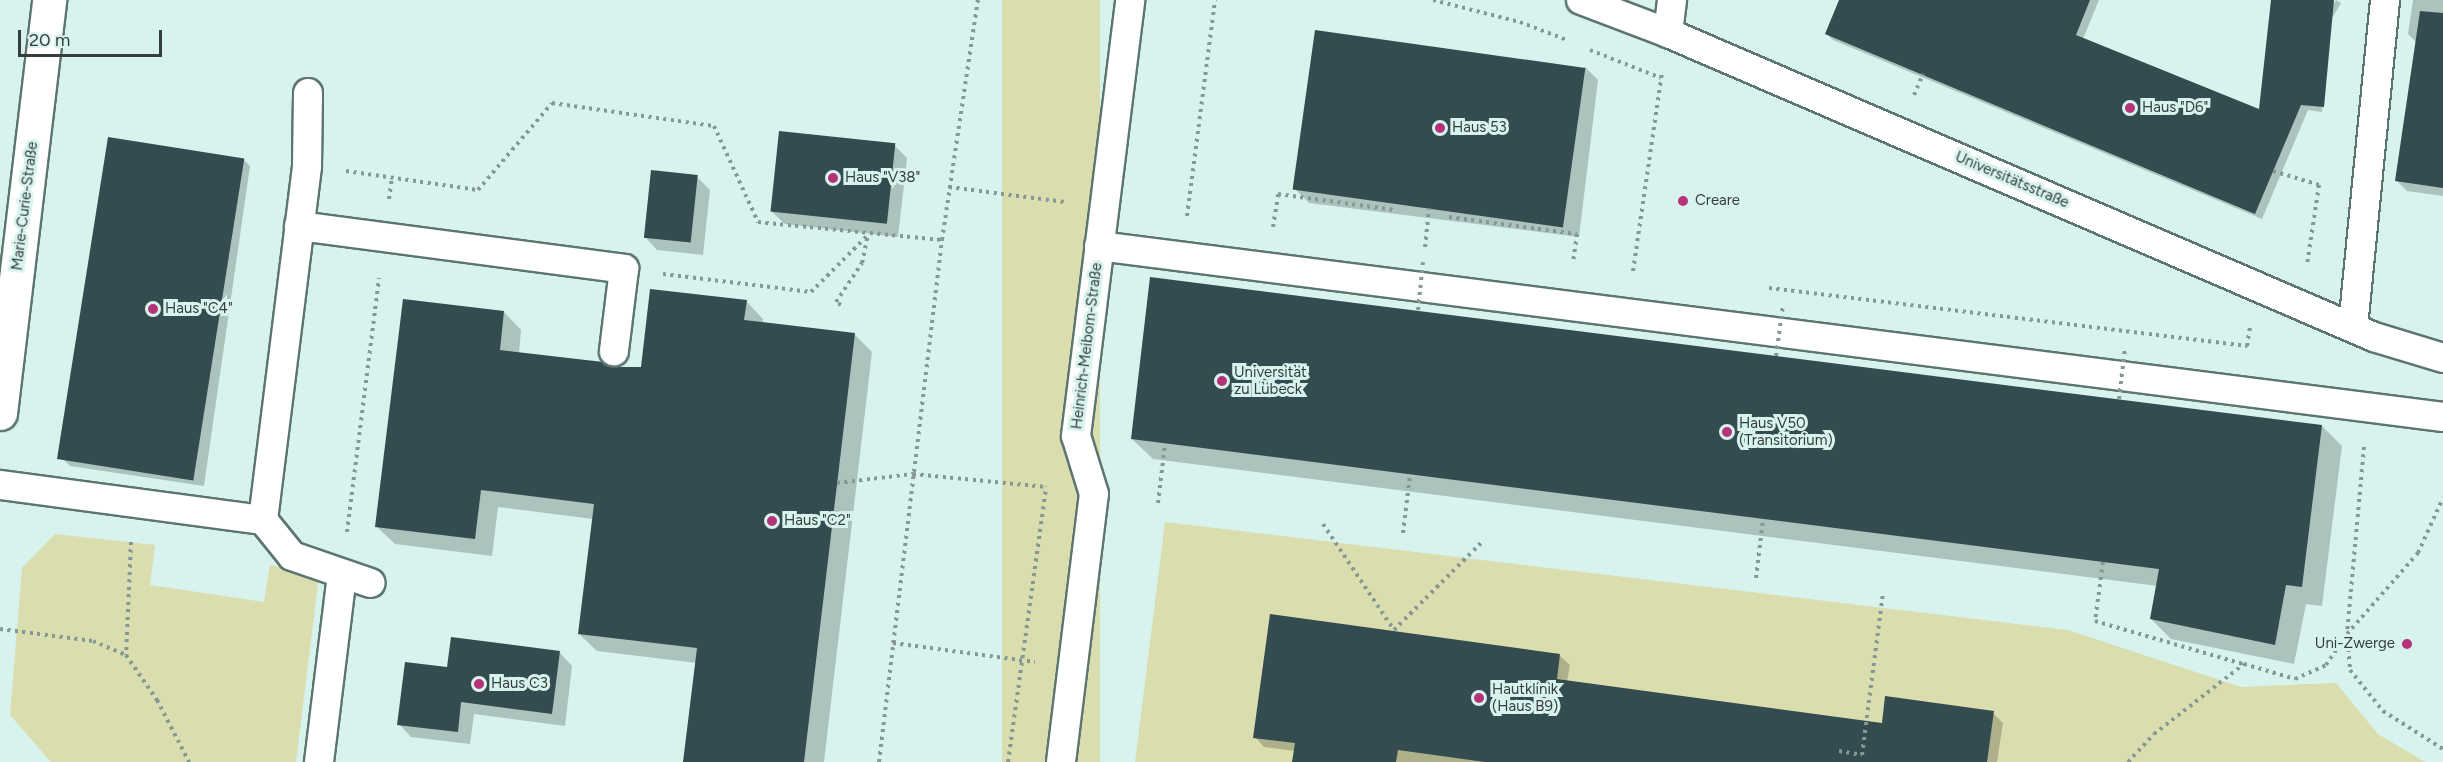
<!DOCTYPE html>
<html>
<head>
<meta charset="utf-8">
<style>
  body { margin:0 }
  #map { position:relative; width:2443px; height:762px; overflow:hidden; background:#d8f3ed; font-family:Figtree,sans-serif }
  div>[style] { position:absolute }
  .green>* { inset:0; background:#daddad; transform-origin:0 0 }
  .shadow>* { inset:0; background:#0003; transform-origin:0 0 }
  .building>* { inset:0; background:#344b50; transform-origin:0 0 }
  .path>* { height:4px; margin-top:-2px; transform-origin:0; background:repeating-linear-gradient(90deg,#859894 0 3px,transparent 0 7.5px) }
  .roads { filter:drop-shadow(2px 0 #5d7570) drop-shadow(-2px 0 #5d7570) drop-shadow(0 2px #5d7570) drop-shadow(0 -2px #5d7570) }
  .lane>* { height:28px; margin:-14px; padding:0 14px; transform-origin:14px; border-radius:14px; background:#fff }
  .street>* { height:33px; margin:-16.5px; padding:0 16.5px; transform-origin:16.5px; border-radius:16.5px; background:#fff }
  .path-bridge>* { height:4px; margin-top:-2px; transform-origin:0; background:repeating-linear-gradient(90deg,#859894 0 3px,transparent 0 7.5px) }
  .dots>* { width:16px; height:16px; translate:-50% -50%; box-sizing:border-box; border:3px solid #d8f3ed; border-radius:50% }
  span { translate:-50% -50%; white-space:nowrap; text-align:center; line-height:1.15; -webkit-text-stroke:6px #d8f3ed; paint-order:stroke }
  .poi-label { font-size:15px; color:#353f3d }
  .left { translate:0 -50%; text-align:left }
  .right { translate:-100% -50%; text-align:right }
  .street-label { font-size:15px; color:#353f3d }
  .scale { position:absolute; left:18px; top:30px; width:144px; height:27px; box-sizing:border-box; border:3px solid #353f3d; border-top:0; padding-left:8px; font-size:18px; line-height:21px; white-space:nowrap; color:#353f3d; -webkit-text-stroke:4px #d8f3ed; paint-order:stroke }
</style>
</head>
<body>
<div id="map">
  <div class="green">
    <div style="left:1002px;top:0;width:98px;height:769px"></div>
    <div style="clip-path:polygon(1165px 522px,2068px 630px,2241px 687px,2336px 683px,2378px 734px,2425px 762px,1135px 762px)"></div>
    <div style="clip-path:polygon(55px 534px,155px 545px,150px 585px,264px 602px,270px 565px,319px 575px,296px 762px,51px 762px,10px 715px,22px 568px)"></div>
  </div>
  <div class="shadow">
    <div style="clip-path:polygon(1841px 0,2099px 0,2083px 39px,2261px 111px,2273px 0,2333px 0,2322px 112px,2308px 110px,2262px 219px,1833px 40px,1827px 34px)"></div>
    <div style="left:2336px;top:0;width:6px;height:113px;rotate:31deg"></div>
    <div style="clip-path:polygon(2413px 0,2443px 0,2443px 196px,2407px 191px,2397px 181px,2417px 43px,2408px 34px)"></div>
    <div style="clip-path:polygon(1585px 67px,1598px 80px,1579px 237px,1309px 203px,1296px 190px)"></div>
    <div style="clip-path:polygon(894px 145px,907px 158px,898px 237px,785px 224px,772px 212px)"></div>
    <div style="clip-path:polygon(243px 159px,250px 166px,204px 486px,70px 466px,64px 460px)"></div>
    <div style="clip-path:polygon(697px 177px,710px 190px,703px 255px,657px 250px,645px 237px)"></div>
    <div style="clip-path:polygon(746px 301px,763px 319px,763px 324px,855px 335px,872px 352px,824px 762px,685px 762px,697px 663px,597px 651px,579px 634px,593px 519px,498px 507px,492px 556px,395px 544px,377px 527px,504px 312px,521px 330px,519px 354px,612px 369px,642px 369px)"></div>
    <div style="clip-path:polygon(2322px 426px,2342px 446px,2322px 606px,2306px 604px,2294px 664px,2171px 639px,2151px 619px,2158px 586px,1153px 459px,1132px 439px)"></div>
    <div style="clip-path:polygon(560px 653px,572px 666px,565px 726px,474px 714px,470px 744px,411px 737px,399px 724px,449px 669px)"></div>
    <div style="clip-path:polygon(1560px 656px,1570px 665px,1567px 681px,1883px 724px,1993px 713px,2003px 723px,1997px 762px,1294px 762px,1295px 751px,1264px 747px,1255px 737px)"></div>
  </div>
  <div class="building">
    <div style="clip-path:polygon(1839px 0,2090px 0,2076px 35px,2259px 109px,2271px 0,2334px 0,2324px 107px,2301px 105px,2255px 214px,1825px 34px)"></div>
    <div style="clip-path:polygon(2420px 11px,2443px 13px,2443px 188px,2395px 181px)"></div>
    <div style="left:1315px;top:30px;width:273px;height:161px;rotate:8deg"></div>
    <div style="left:779px;top:131px;width:117px;height:81px;rotate:6deg"></div>
    <div style="left:108px;top:137px;width:138px;height:326px;rotate:9deg"></div>
    <div style="left:651px;top:170px;width:47px;height:68px;rotate:6deg"></div>
    <div style="clip-path:polygon(1150px 277px,2322px 425px,2302px 587px,2286px 585px,2275px 645px,2150px 619px,2159px 569px,1131px 439px)"></div>
    <div style="clip-path:polygon(650px 289px,747px 300px,744px 320px,855px 333px,804px 762px,683px 762px,697px 648px,578px 634px,594px 504px,481px 490px,475px 539px,375px 527px,403px 299px,504px 311px,500px 350px,603px 362px,613px 367px,641px 367px)"></div>
    <div style="clip-path:polygon(1270px 614px,1560px 654px,1557px 679px,1882px 723px,1885px 696px,1994px 711px,1987px 762px,1485px 762px,1398px 750px,1396px 762px,1292px 762px,1295px 743px,1253px 738px)"></div>
    <div style="clip-path:polygon(451px 637px,560px 651px,552px 714px,461px 702px,458px 732px,397px 725px,405px 662px,447px 667px)"></div>
  </div>
  <div class="path">
    <div style="left:1433px;top:0;width:90px;rotate:14.2deg"></div>
    <div style="left:1520px;top:22px;width:50px;rotate:21deg"></div>
    <div style="left:1590px;top:50px;width:76px;rotate:21.5deg"></div>
    <div style="left:1914px;top:95px;width:23px;rotate:-67deg"></div>
    <div style="left:346px;top:171px;width:133px;rotate:8.2deg"></div>
    <div style="left:478px;top:190px;width:114px;rotate:-49.6deg"></div>
    <div style="left:552px;top:103px;width:164px;rotate:8.1deg"></div>
    <div style="left:714px;top:126px;width:106px;rotate:65.4deg"></div>
    <div style="left:758px;top:222px;width:185px;rotate:5.6deg"></div>
    <div style="left:2273px;top:171px;width:48px;rotate:16.9deg"></div>
    <div style="left:2319px;top:185px;width:80px;rotate:98.6deg"></div>
    <div style="left:949px;top:187px;width:117px;rotate:7.4deg"></div>
    <div style="left:389px;top:199px;width:22px;rotate:-82deg"></div>
    <div style="left:1187px;top:216px;width:218px;rotate:-82.6deg"></div>
    <div style="left:1449px;top:217px;width:129px;rotate:7.6deg"></div>
    <div style="left:1577px;top:234px;width:29px;rotate:98deg"></div>
    <div style="left:1273px;top:227px;width:33px;rotate:-81deg"></div>
    <div style="left:1278px;top:194px;width:118px;rotate:7.8deg"></div>
    <div style="left:1425px;top:247px;width:39px;rotate:-84deg"></div>
    <div style="left:1633px;top:271px;width:200px;rotate:-81.7deg"></div>
    <div style="left:663px;top:274px;width:149px;rotate:6.9deg"></div>
    <div style="left:811px;top:292px;width:81px;rotate:-45deg"></div>
    <div style="left:1769px;top:288px;width:482px;rotate:6.9deg"></div>
    <div style="left:2247px;top:346px;width:20px;rotate:-81deg"></div>
    <div style="left:841px;top:305px;width:6px;rotate:-149deg"></div>
    <div style="left:836px;top:302px;width:47px;rotate:-56.3deg"></div>
    <div style="left:862px;top:263px;width:29px;rotate:-78deg"></div>
    <div style="left:2364px;top:447px;width:188px;rotate:95.2deg"></div>
    <div style="left:2347px;top:634px;width:36px;rotate:85deg"></div>
    <div style="left:2350px;top:670px;width:53px;rotate:51.2deg"></div>
    <div style="left:2383px;top:711px;width:71px;rotate:32.3deg"></div>
    <div style="left:837px;top:483px;width:77px;rotate:-6.8deg"></div>
    <div style="left:913px;top:474px;width:134px;rotate:5.6deg"></div>
    <div style="left:1158px;top:503px;width:59px;rotate:-83.2deg"></div>
    <div style="left:1323px;top:524px;width:128px;rotate:56.2deg"></div>
    <div style="left:1394px;top:630px;width:123px;rotate:-45deg"></div>
    <div style="left:347px;top:532px;width:256px;rotate:-82.8deg"></div>
    <div style="left:1403px;top:533px;width:58px;rotate:-83.1deg"></div>
    <div style="left:131px;top:542px;width:113px;rotate:92.5deg"></div>
    <div style="left:126px;top:655px;width:55px;rotate:55.4deg"></div>
    <div style="left:157px;top:700px;width:70px;rotate:62.7deg"></div>
    <div style="left:2103px;top:562px;width:60px;rotate:97.7deg"></div>
    <div style="left:2095px;top:621px;width:154px;rotate:16.2deg"></div>
    <div style="left:1756px;top:578px;width:59px;rotate:-83.2deg"></div>
    <div style="left:0;top:629px;width:94px;rotate:7.4deg"></div>
    <div style="left:93px;top:641px;width:36px;rotate:23deg"></div>
    <div style="left:893px;top:643px;width:143px;rotate:7.6deg"></div>
    <div style="left:1839px;top:751px;width:23px;rotate:10deg"></div>
    <div style="left:1862px;top:755px;width:162px;rotate:-82.6deg"></div>
    <div style="left:879px;top:762px;width:526px;rotate:-83.12deg"></div>
    <div style="left:942px;top:240px;width:243px;rotate:-81.5deg"></div>
    <div style="left:1008px;top:762px;width:278px;rotate:-82.1deg"></div>
    <div style="left:2128px;top:762px;width:38px;rotate:-47deg"></div>
    <div style="left:2154px;top:734px;width:114px;rotate:-37.9deg"></div>
    <div style="left:2244px;top:664px;width:53px;rotate:16.4deg"></div>
    <div style="left:2295px;top:679px;width:34px;rotate:-24deg"></div>
    <div style="left:2326px;top:665px;width:37px;rotate:-56deg"></div>
    <div style="left:2347px;top:634px;width:108px;rotate:-48.8deg"></div>
    <div style="left:2418px;top:553px;width:60px;rotate:-65.6deg"></div>
  </div>
  <div class="roads">
    <div class="lane">
      <div style="left:1581px;top:0;width:93px;rotate:20.8deg"></div>
      <div style="left:1668px;top:33px;width:769px;rotate:23.3deg"></div>
      <div style="left:2374px;top:337px;width:72px;rotate:16.9deg"></div>
      <div style="left:1668px;top:33px;width:33px;rotate:-83deg"></div>
      <div style="left:299px;top:226px;width:328px;rotate:7.5deg"></div>
      <div style="left:624px;top:269px;width:83px;rotate:97deg"></div>
      <div style="left:1099px;top:246px;width:1355px;rotate:7.25deg"></div>
      <div style="left:2353px;top:327px;width:329px;rotate:-84.4deg"></div>
      <div style="left:0;top:485px;width:265px;rotate:7.6deg"></div>
      <div style="left:263px;top:520px;width:46px;rotate:51.1deg"></div>
      <div style="left:292px;top:556px;width:83px;rotate:18.9deg"></div>
      <div style="left:263px;top:520px;width:357px;rotate:-82.9deg"></div>
      <div style="left:307px;top:166px;width:73px;rotate:-89.2deg"></div>
      <div style="left:319px;top:762px;width:188px;rotate:-83deg"></div>
      <div style="left:1061px;top:762px;width:270px;rotate:-83deg"></div>
      <div style="left:1094px;top:494px;width:61px;rotate:-107.2deg"></div>
      <div style="left:1076px;top:436px;width:439px;rotate:-82.9deg"></div>
    </div>
    <div class="street">
      <div style="left:0;top:413px;width:416px;rotate:-83.2deg"></div>
    </div>
  </div>
  <div class="path-bridge">
    <div style="left:1418px;top:310px;width:48px;rotate:-84.1deg"></div>
    <div style="left:1776px;top:356px;width:51px;rotate:-82.2deg"></div>
    <div style="left:2119px;top:399px;width:50px;rotate:-83.2deg"></div>
  </div>
  <div class="dots">
    <div style="left:2130px;top:108px;background:#b63278"></div>
    <div style="left:1440px;top:128px;background:#b63278"></div>
    <div style="left:833px;top:178px;background:#b63278"></div>
    <div style="left:1683px;top:201px;background:#b63278"></div>
    <div style="left:153px;top:309px;background:#b63278"></div>
    <div style="left:1222px;top:381px;background:#b63278"></div>
    <div style="left:1727px;top:432px;background:#b63278"></div>
    <div style="left:772px;top:521px;background:#b63278"></div>
    <div style="left:2407px;top:644px;background:#b63278"></div>
    <div style="left:479px;top:684px;background:#b63278"></div>
    <div style="left:1479px;top:698px;background:#b63278"></div>
  </div>
  <div class="poi-label">
    <span class="left" style="left:2142px;top:108px">Haus "D6"</span>
    <span class="left" style="left:1452px;top:128px">Haus 53</span>
    <span class="left" style="left:845px;top:178px">Haus "V38"</span>
    <span class="left" style="left:1695px;top:201px">Creare</span>
    <span class="left" style="left:165px;top:309px">Haus "C4"</span>
    <span class="left" style="left:1234px;top:381px">Universität<br>zu Lübeck</span>
    <span class="left" style="left:1739px;top:432px">Haus V50<br>(Transitorium)</span>
    <span class="left" style="left:784px;top:521px">Haus "C2"</span>
    <span class="right" style="left:2395px;top:644px">Uni-Zwerge</span>
    <span class="left" style="left:491px;top:684px">Haus C3</span>
    <span class="left" style="left:1492px;top:698px">Hautklinik<br>(Haus B9)</span>
  </div>
  <div class="street-label">
    <span style="left:2012px;top:180px;rotate:23deg">Universitätsstraße</span>
    <span style="left:25px;top:206px;rotate:-83deg">Marie-Curie-Straße</span>
    <span style="left:1087px;top:346px;rotate:-83deg">Heinrich-Meibom-Straße</span>
  </div>
  <div class="scale">20 m</div>
</div>
</body>
</html>
